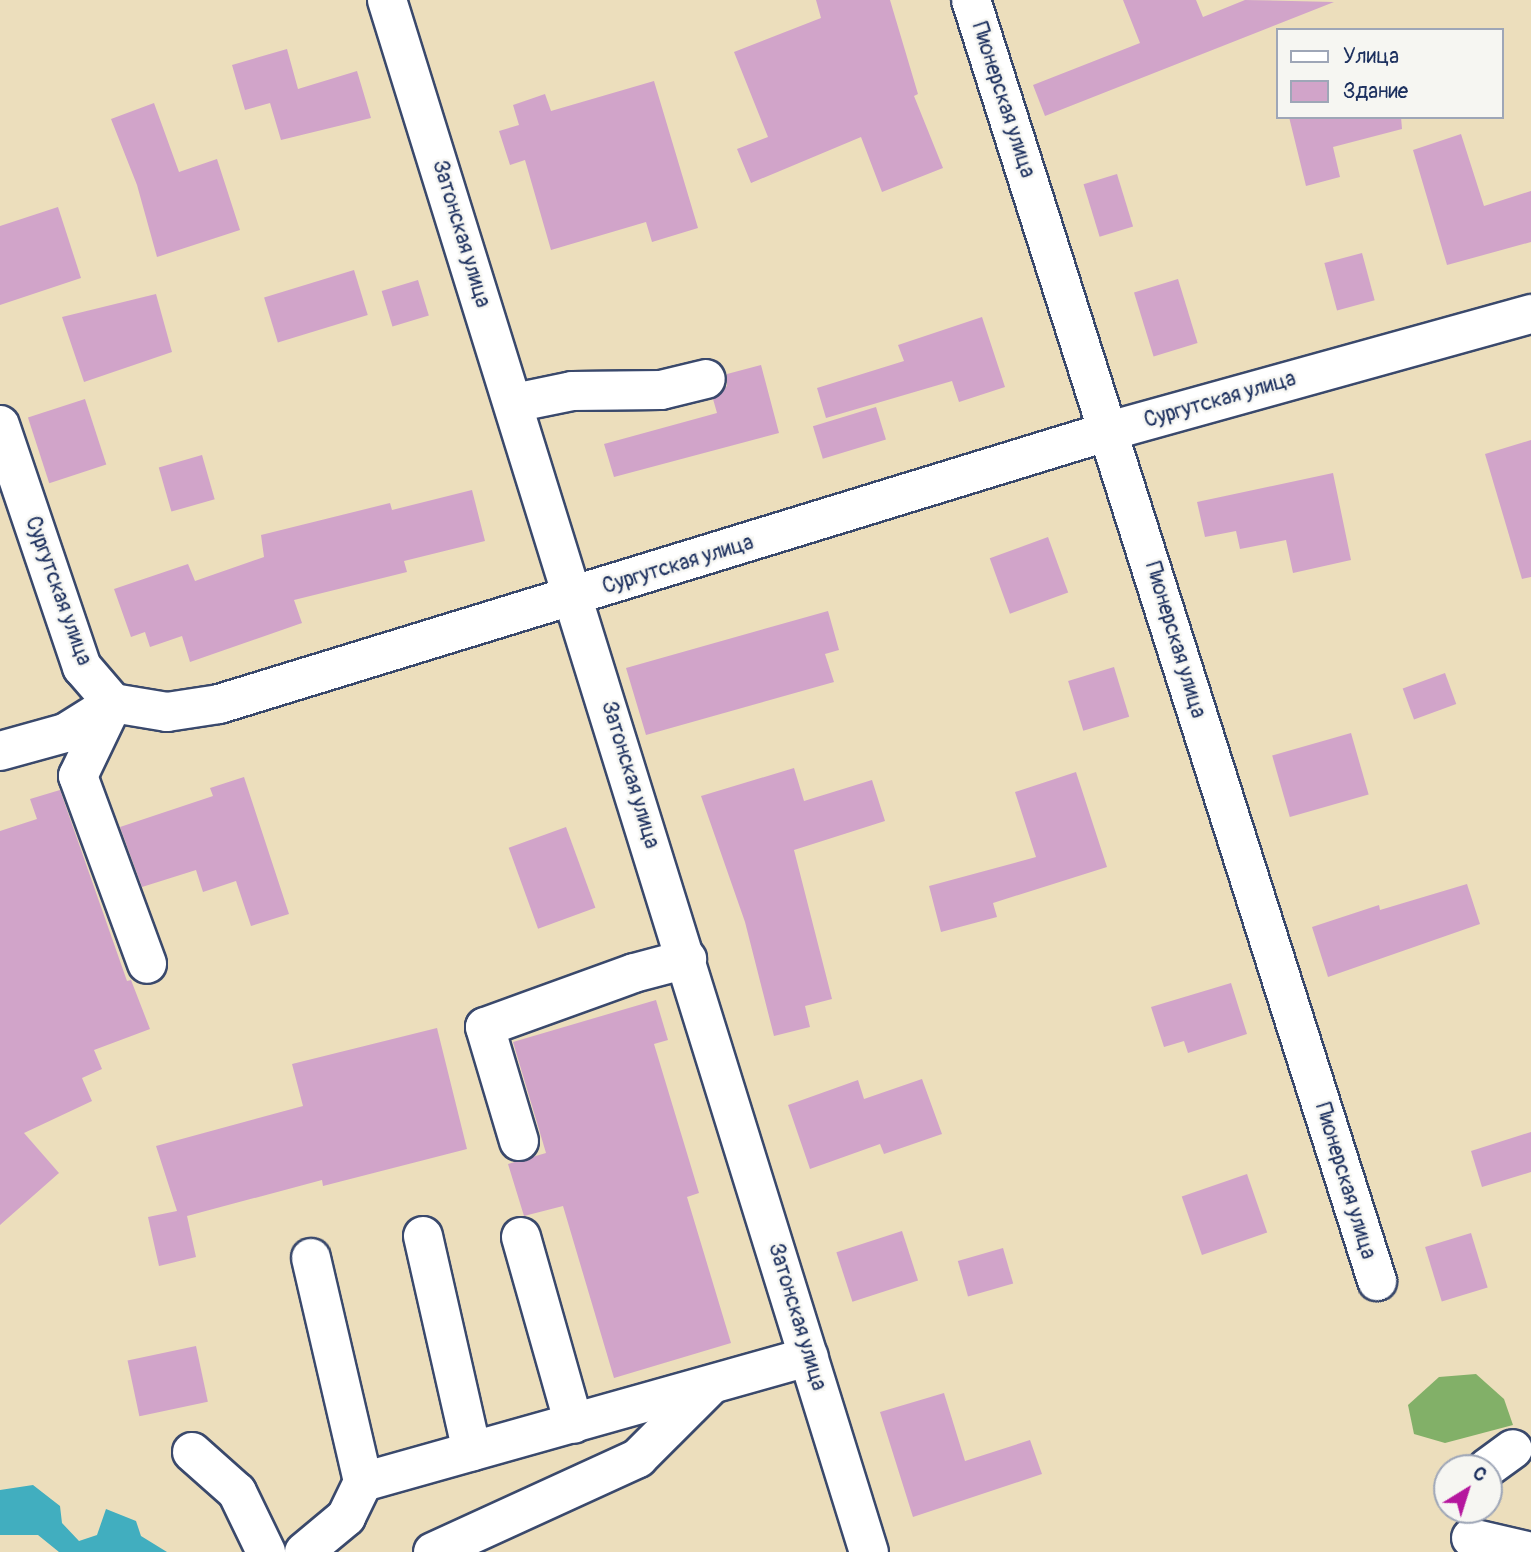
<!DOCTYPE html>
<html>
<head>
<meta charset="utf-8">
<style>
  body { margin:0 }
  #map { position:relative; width:1531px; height:1552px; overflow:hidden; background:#ecdebc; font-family:Pangolin,sans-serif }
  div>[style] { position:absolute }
  .forest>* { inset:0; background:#82b068 }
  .water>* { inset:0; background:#41aebf }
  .building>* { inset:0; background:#d1a4c9; transform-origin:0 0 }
  .roads { filter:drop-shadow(2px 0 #3a496c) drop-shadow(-2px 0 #3a496c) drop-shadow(0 2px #3a496c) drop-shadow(0 -2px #3a496c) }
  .minor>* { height:38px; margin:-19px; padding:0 19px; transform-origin:19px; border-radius:19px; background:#fff }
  span { translate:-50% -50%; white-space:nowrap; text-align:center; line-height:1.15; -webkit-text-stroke:5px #f6f6f2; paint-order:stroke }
  .street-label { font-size:21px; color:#1b2f5e }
  .legend { position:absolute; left:1276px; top:28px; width:228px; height:91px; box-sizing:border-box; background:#f6f6f2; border:2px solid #9ea6b7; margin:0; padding:9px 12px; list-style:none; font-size:21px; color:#1b2f5e }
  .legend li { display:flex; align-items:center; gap:14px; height:35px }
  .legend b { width:35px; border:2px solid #9ea6b7 }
  .north { position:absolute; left:1433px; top:1454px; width:70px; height:70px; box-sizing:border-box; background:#f6f6f2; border:2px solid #9ea6b7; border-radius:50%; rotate:38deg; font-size:19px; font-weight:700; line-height:28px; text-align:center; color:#1b2f5e }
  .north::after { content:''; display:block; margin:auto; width:24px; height:32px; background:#b5179e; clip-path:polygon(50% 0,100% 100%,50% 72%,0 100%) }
</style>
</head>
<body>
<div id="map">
  <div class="forest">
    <div style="clip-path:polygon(1476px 1374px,1504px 1399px,1513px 1425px,1445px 1443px,1414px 1434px,1408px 1405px,1439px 1377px)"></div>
  </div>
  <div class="water">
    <div style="clip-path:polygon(33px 1485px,60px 1506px,62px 1523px,79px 1541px,97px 1535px,106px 1509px,136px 1521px,141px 1536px,167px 1552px,59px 1552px,38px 1535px,0 1535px,0 1490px)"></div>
  </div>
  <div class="building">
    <div style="clip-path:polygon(816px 0,890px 0,918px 94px,914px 96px,943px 168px,882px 192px,861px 137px,751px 183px,737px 149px,768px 137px,734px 52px,821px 18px)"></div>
    <div style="clip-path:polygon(1123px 0,1196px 0,1203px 17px,1245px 0,1334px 2px,1045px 116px,1033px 85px,1140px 43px)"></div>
    <div style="clip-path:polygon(287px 49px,298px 89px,357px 71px,371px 118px,281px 140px,270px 103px,245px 110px,232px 65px)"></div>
    <div style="clip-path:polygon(654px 81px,698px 228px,652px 242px,646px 222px,551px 250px,525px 160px,510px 165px,499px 131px,519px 125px,513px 105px,545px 94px,551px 111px)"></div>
    <div style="clip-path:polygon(154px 103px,179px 172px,217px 159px,240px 230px,157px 257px,137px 185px,111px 119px)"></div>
    <div style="clip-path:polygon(1289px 117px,1401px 117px,1402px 129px,1333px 147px,1340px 177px,1306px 186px)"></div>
    <div style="clip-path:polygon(1461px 134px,1484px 206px,1531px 191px,1531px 242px,1447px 265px,1413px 150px)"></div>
    <div style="left:1117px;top:174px;width:55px;height:35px;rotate:73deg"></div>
    <div style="clip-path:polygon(58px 207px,81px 278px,0 305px,0 226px)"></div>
    <div style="left:1362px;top:253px;width:49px;height:39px;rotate:75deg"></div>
    <div style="left:354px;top:270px;width:47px;height:94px;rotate:73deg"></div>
    <div style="left:1178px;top:279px;width:67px;height:46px;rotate:73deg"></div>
    <div style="left:418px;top:280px;width:37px;height:38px;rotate:73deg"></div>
    <div style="clip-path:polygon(156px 294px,172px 352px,84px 382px,62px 317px)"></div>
    <div style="clip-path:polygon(982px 317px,1005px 387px,959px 402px,952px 381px,826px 418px,817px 388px,904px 361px,898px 345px)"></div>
    <div style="clip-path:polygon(761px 365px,779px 433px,614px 477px,604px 444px,717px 413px,713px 399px,727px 386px,727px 374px)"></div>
    <div style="left:85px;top:399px;width:69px;height:60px;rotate:72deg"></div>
    <div style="left:876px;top:407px;width:34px;height:66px;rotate:73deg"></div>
    <div style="clip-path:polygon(1531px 440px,1531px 577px,1522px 579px,1485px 454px)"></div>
    <div style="left:202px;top:455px;width:46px;height:45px;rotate:74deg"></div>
    <div style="clip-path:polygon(1333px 473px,1351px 560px,1293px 573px,1286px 540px,1240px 549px,1236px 531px,1205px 537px,1197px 502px)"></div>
    <div style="clip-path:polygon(472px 490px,485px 541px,404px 561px,407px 572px,294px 600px,302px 623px,190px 662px,182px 636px,150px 647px,145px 632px,131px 637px,114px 589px,188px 564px,195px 581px,264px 557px,261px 535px,390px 503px,392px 510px)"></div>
    <div style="left:1048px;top:537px;width:59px;height:62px;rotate:70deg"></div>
    <div style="clip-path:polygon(828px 611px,839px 650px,825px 654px,834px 682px,646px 735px,626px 668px)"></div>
    <div style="left:1114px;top:667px;width:52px;height:48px;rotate:73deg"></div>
    <div style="left:1445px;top:673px;width:33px;height:45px;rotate:70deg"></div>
    <div style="left:1351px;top:733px;width:64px;height:82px;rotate:74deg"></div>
    <div style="clip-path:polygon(794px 768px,804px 801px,872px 780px,885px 821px,794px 850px,832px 999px,805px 1006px,810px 1027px,774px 1036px,745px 922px,701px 796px)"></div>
    <div style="clip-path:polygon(1076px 772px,1107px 867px,993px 903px,997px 917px,941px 932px,929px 886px,1036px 857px,1015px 792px)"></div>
    <div style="clip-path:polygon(244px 777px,289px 914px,251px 926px,236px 881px,203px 892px,196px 870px,142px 887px,120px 827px,213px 796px,210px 788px)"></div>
    <div style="clip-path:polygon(60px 790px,127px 981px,131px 980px,150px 1029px,94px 1050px,102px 1069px,82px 1078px,92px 1101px,24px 1133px,59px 1173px,0 1225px,0 831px,37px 819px,30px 799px)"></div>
    <div style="left:566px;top:827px;width:86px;height:61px;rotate:70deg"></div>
    <div style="clip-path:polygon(1467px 884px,1480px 924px,1328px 977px,1312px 927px,1379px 905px,1380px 910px)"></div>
    <div style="clip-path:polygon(1231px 983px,1247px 1034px,1188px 1053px,1184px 1041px,1164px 1047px,1151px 1007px)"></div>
    <div style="clip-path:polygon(656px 1000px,668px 1040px,654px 1044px,699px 1193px,687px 1197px,731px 1343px,614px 1378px,563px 1206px,524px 1216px,508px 1164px,546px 1153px,513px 1042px)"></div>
    <div style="clip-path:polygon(437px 1028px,467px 1149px,323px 1186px,322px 1180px,187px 1216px,196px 1257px,159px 1266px,148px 1217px,177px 1211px,156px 1146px,303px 1106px,292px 1064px)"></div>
    <div style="clip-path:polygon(922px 1079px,942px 1134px,884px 1154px,880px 1144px,810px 1169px,788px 1105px,858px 1080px,864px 1099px)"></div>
    <div style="clip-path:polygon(1531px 1132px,1531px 1172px,1482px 1187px,1471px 1151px)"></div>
    <div style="left:1247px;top:1174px;width:62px;height:69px;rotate:71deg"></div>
    <div style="left:902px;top:1231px;width:52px;height:69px;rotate:72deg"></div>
    <div style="left:1471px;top:1233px;width:57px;height:48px;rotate:73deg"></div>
    <div style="left:1003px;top:1248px;width:37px;height:47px;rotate:74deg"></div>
    <div style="left:196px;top:1346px;width:57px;height:70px;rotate:78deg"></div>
    <div style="clip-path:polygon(944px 1393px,965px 1461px,1030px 1440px,1042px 1474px,913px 1517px,880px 1412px)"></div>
  </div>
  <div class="roads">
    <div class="minor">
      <div style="left:387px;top:0;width:1625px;rotate:72.75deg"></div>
      <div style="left:971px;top:0;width:1344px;rotate:72.41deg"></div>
      <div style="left:514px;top:403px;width:59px;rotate:-11.7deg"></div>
      <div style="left:572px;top:391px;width:89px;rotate:-0.6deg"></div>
      <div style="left:661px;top:390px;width:46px;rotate:-13.7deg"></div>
      <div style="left:0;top:425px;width:256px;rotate:71.3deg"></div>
      <div style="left:82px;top:667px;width:48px;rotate:49.3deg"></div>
      <div style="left:113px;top:703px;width:55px;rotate:9.5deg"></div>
      <div style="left:167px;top:712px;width:53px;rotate:-8.7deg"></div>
      <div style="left:219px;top:704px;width:931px;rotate:-17.05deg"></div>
      <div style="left:1109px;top:431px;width:438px;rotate:-15.5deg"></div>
      <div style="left:113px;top:703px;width:81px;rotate:115.6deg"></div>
      <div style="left:78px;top:776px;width:200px;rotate:69.8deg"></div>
      <div style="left:0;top:751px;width:67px;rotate:-15.5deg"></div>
      <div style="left:65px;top:733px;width:57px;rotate:-32deg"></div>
      <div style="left:519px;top:1141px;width:119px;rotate:-106.6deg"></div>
      <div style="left:485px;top:1027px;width:158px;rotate:-19.9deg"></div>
      <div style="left:634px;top:973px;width:55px;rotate:-14.8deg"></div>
      <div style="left:423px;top:1236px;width:221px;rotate:77.2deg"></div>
      <div style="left:521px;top:1237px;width:194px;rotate:74.2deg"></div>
      <div style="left:311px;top:1258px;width:230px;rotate:76.9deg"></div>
      <div style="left:363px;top:1482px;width:463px;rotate:-15.7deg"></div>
      <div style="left:192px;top:1452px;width:60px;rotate:41.6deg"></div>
      <div style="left:237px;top:1492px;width:67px;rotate:64.2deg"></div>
      <div style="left:1487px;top:1468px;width:32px;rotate:-36deg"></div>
      <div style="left:1471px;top:1538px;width:62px;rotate:13.1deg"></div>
      <div style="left:304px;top:1552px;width:55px;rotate:-39.8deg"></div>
      <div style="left:346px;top:1517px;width:39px;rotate:-64deg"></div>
      <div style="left:433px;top:1552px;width:226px;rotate:-24.6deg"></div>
      <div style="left:638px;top:1458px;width:102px;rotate:-45deg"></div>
    </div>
  </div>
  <div class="street-label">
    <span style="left:1003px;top:100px;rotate:72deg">Пионерская улица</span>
    <span style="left:461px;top:234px;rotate:73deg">Затонская улица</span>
    <span style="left:1220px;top:400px;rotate:-16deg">Сургутская улица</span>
    <span style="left:678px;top:565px;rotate:-17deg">Сургутская улица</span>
    <span style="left:58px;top:591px;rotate:70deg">Сургутская улица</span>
    <span style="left:1175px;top:640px;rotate:73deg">Пионерская улица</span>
    <span style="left:630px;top:775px;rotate:73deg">Затонская улица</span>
    <span style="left:1345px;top:1181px;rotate:73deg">Пионерская улица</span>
    <span style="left:797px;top:1317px;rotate:73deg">Затонская улица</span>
  </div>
  <ul class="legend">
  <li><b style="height:9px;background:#fff"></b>Улица</li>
  <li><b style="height:19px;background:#d1a4c9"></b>Здание</li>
  </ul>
  <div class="north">С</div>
</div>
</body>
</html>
